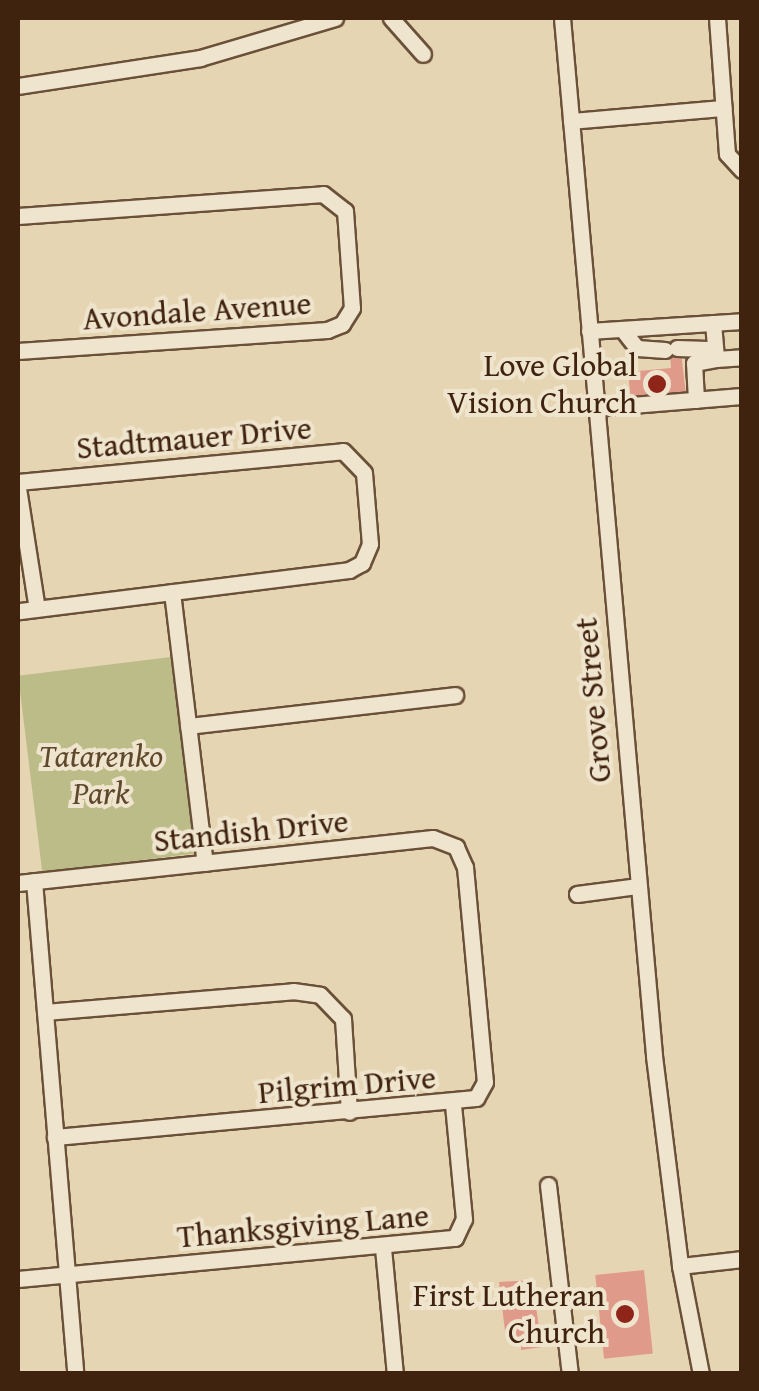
<!DOCTYPE html>
<html>
<head>
<meta charset="utf-8">
<style>
  body { margin:0 }
  #map { position:relative; width:759px; height:1391px; overflow:hidden; background:#e6d5b2; font-family:"Gentium Book Plus",serif }
  div>[style] { position:absolute }
  .green>* { inset:0; background:#bbbc88; transform-origin:0 0 }
  .building>* { inset:0; background:#e09a8a; transform-origin:0 0 }
  .roads { filter:drop-shadow(2px 0 #6a5038) drop-shadow(-2px 0 #6a5038) drop-shadow(0 2px #6a5038) drop-shadow(0 -2px #6a5038) }
  .minor>* { height:15px; margin:-7.5px; padding:0 7.5px; transform-origin:7.5px; border-radius:7.5px; background:#efe4cd }
  .dots>* { width:28px; height:28px; translate:-50% -50%; box-sizing:border-box; border:5px solid #efe4cd; border-radius:50% }
  span { translate:-50% -50%; white-space:nowrap; text-align:center; line-height:1.15; -webkit-text-stroke:8px #efe4cd; paint-order:stroke }
  .street-label { font-size:32px; color:#40230f }
  .poi-label { font-size:32px; color:#40230f }
  .right { translate:-100% -50%; text-align:right }
  .park-label { font-size:32px; color:#5f492d; font-style:italic }
  .frame { position:absolute; inset:0; border:20px solid #40230f; pointer-events:none }
</style>
</head>
<body>
<div id="map">
  <div class="green">
    <div style="left:171px;top:657px;width:198px;height:154px;rotate:83deg"></div>
  </div>
  <div class="building">
    <div style="clip-path:polygon(670px 351px,681px 352px,686px 395px,631px 401px,628px 372px,671px 368px)"></div>
    <div style="left:644px;top:1270px;width:84px;height:49px;rotate:84deg"></div>
    <div style="clip-path:polygon(532px 1280px,542px 1347px,521px 1350px,522px 1336px,506px 1339px,499px 1282px)"></div>
  </div>
  <div class="roads">
    <div class="minor">
      <div style="left:391px;top:18px;width:48px;rotate:48.4deg"></div>
      <div style="left:562px;top:18px;width:1042px;rotate:84.93deg"></div>
      <div style="left:654px;top:1056px;width:212px;rotate:82.9deg"></div>
      <div style="left:680px;top:1266px;width:110px;rotate:79deg"></div>
      <div style="left:717px;top:18px;width:136px;rotate:85.8deg"></div>
      <div style="left:727px;top:154px;width:22px;rotate:47deg"></div>
      <div style="left:18px;top:86px;width:184px;rotate:-8.7deg"></div>
      <div style="left:200px;top:58px;width:141px;rotate:-16.5deg"></div>
      <div style="left:571px;top:121px;width:153px;rotate:-4.9deg"></div>
      <div style="left:18px;top:216px;width:306px;rotate:-4.1deg"></div>
      <div style="left:323px;top:194px;width:28px;rotate:38deg"></div>
      <div style="left:345px;top:211px;width:97px;rotate:85.9deg"></div>
      <div style="left:352px;top:308px;width:19px;rotate:122deg"></div>
      <div style="left:342px;top:324px;width:16px;rotate:158deg"></div>
      <div style="left:327px;top:330px;width:310px;rotate:176.1deg"></div>
      <div style="left:713px;top:323px;width:36px;rotate:85deg"></div>
      <div style="left:716px;top:359px;width:26px;rotate:-4deg"></div>
      <div style="left:622px;top:329px;width:24px;rotate:52deg"></div>
      <div style="left:637px;top:348px;width:28px;rotate:4deg"></div>
      <div style="left:589px;top:331px;width:153px;rotate:-3.7deg"></div>
      <div style="left:677px;top:348px;width:38px;rotate:2deg"></div>
      <div style="left:696px;top:400px;width:37px;rotate:-93deg"></div>
      <div style="left:694px;top:363px;width:22px;rotate:-10deg"></div>
      <div style="left:595px;top:408px;width:147px;rotate:-4.7deg"></div>
      <div style="left:18px;top:482px;width:326px;rotate:-5.4deg"></div>
      <div style="left:343px;top:451px;width:30px;rotate:46deg"></div>
      <div style="left:364px;top:473px;width:71px;rotate:85.2deg"></div>
      <div style="left:370px;top:544px;width:21px;rotate:113deg"></div>
      <div style="left:362px;top:563px;width:15px;rotate:152deg"></div>
      <div style="left:349px;top:570px;width:334px;rotate:172.9deg"></div>
      <div style="left:18px;top:488px;width:122px;rotate:81.1deg"></div>
      <div style="left:172px;top:592px;width:273px;rotate:83.1deg"></div>
      <div style="left:188px;top:726px;width:269px;rotate:-6.6deg"></div>
      <div style="left:34px;top:881px;width:495px;rotate:85.2deg"></div>
      <div style="left:18px;top:883px;width:417px;rotate:-6.2deg"></div>
      <div style="left:433px;top:838px;width:25px;rotate:21deg"></div>
      <div style="left:456px;top:847px;width:22px;rotate:66deg"></div>
      <div style="left:465px;top:867px;width:216px;rotate:84.7deg"></div>
      <div style="left:485px;top:1082px;width:18px;rotate:119deg"></div>
      <div style="left:476px;top:1098px;width:423px;rotate:174.7deg"></div>
      <div style="left:577px;top:894px;width:62px;rotate:-7.5deg"></div>
      <div style="left:45px;top:1012px;width:249px;rotate:-4.8deg"></div>
      <div style="left:293px;top:991px;width:27px;rotate:8deg"></div>
      <div style="left:320px;top:995px;width:33px;rotate:46deg"></div>
      <div style="left:343px;top:1019px;width:93px;rotate:86.3deg"></div>
      <div style="left:548px;top:1185px;width:190px;rotate:83.4deg"></div>
      <div style="left:383px;top:1248px;width:127px;rotate:84.6deg"></div>
      <div style="left:680px;top:1266px;width:62px;rotate:-6.4deg"></div>
      <div style="left:18px;top:1279px;width:439px;rotate:-5.4deg"></div>
      <div style="left:455px;top:1238px;width:21px;rotate:-65deg"></div>
      <div style="left:464px;top:1219px;width:116px;rotate:-95.5deg"></div>
    </div>
  </div>
  <div class="dots">
    <div style="left:657px;top:384px;background:#8f2418"></div>
    <div style="left:625px;top:1314px;background:#8f2418"></div>
  </div>
  <div class="street-label">
    <span style="left:197px;top:311px;rotate:-4deg">Avondale Avenue</span>
    <span style="left:194px;top:438px;rotate:-5deg">Stadtmauer Drive</span>
    <span style="left:593px;top:700px;rotate:-95deg">Grove Street</span>
    <span style="left:251px;top:831px;rotate:-6deg">Standish Drive</span>
    <span style="left:347px;top:1085px;rotate:-5deg">Pilgrim Drive</span>
    <span style="left:303px;top:1226px;rotate:-5deg">Thanksgiving Lane</span>
  </div>
  <div class="poi-label">
    <span class="right" style="left:637px;top:384px">Love Global<br>Vision Church</span>
    <span class="right" style="left:605px;top:1314px">First Lutheran<br>Church</span>
  </div>
  <div class="park-label">
    <span style="left:101px;top:775px">Tatarenko<br>Park</span>
  </div>
  <div class="frame"></div>
</div>
</body>
</html>
